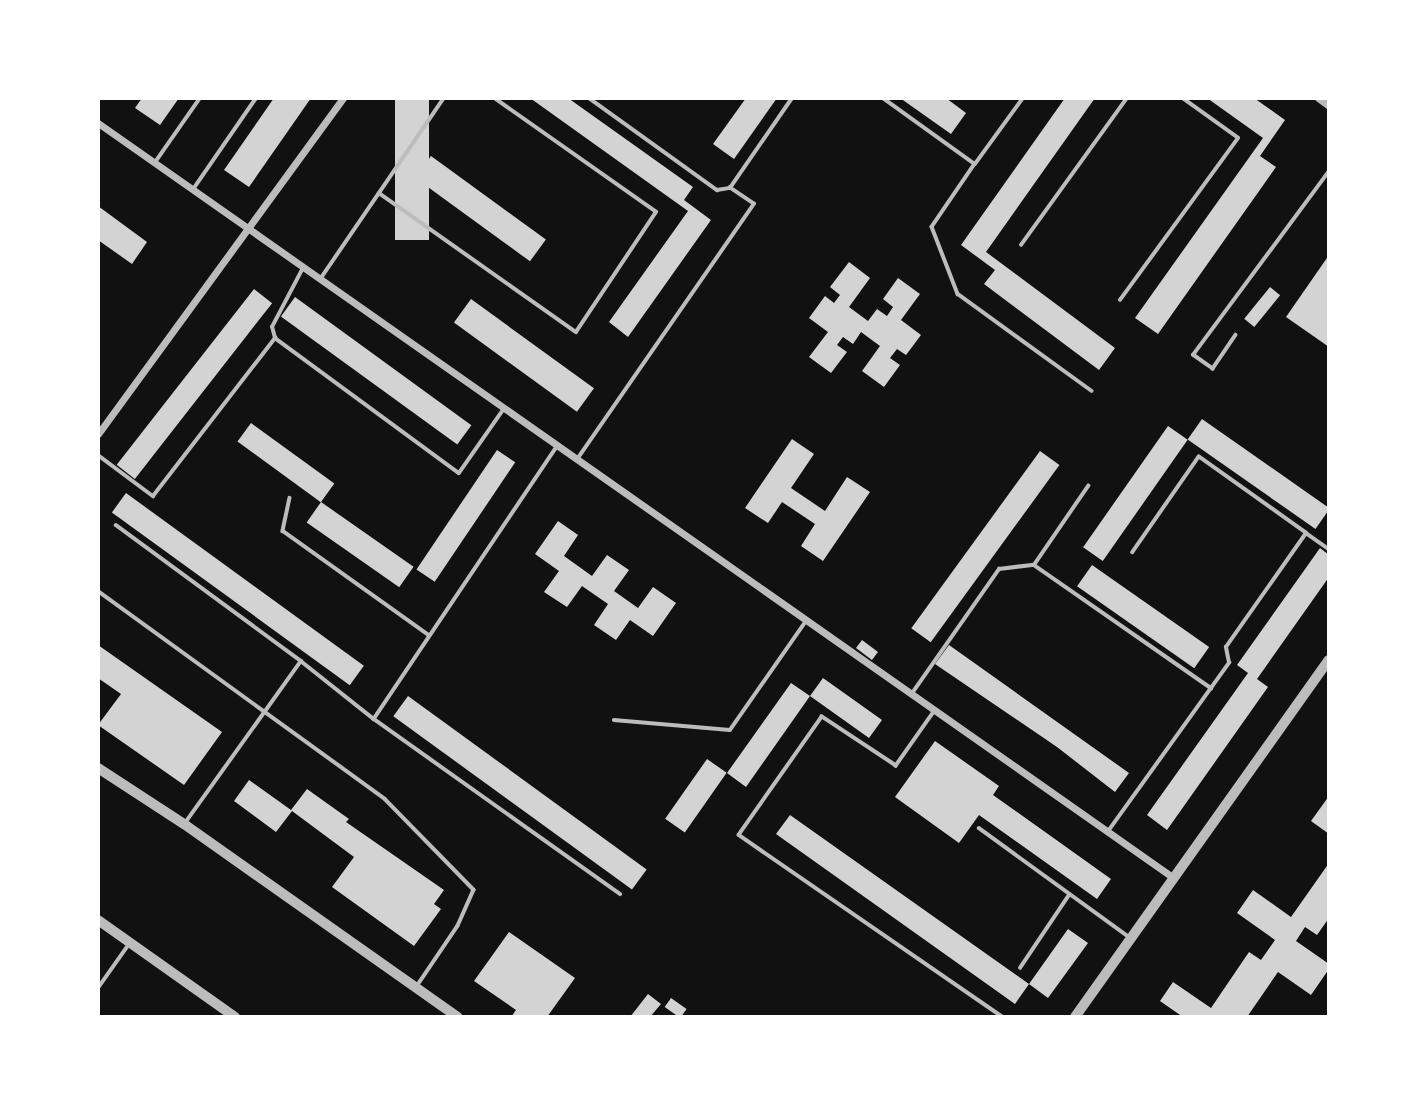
<!DOCTYPE html>
<html>
<head>
<meta charset="utf-8">
<style>
  body { margin:0 }
  #map { position:relative; width:1427px; height:1115px; overflow:hidden; background:#111; font-family:Montserrat,sans-serif }
  div>[style] { position:absolute }
  .building>* { inset:0; background:#d3d3d3; transform-origin:0 0 }
  .service>* { height:3.5px; margin:-1.75px; padding:0 1.75px; transform-origin:1.75px; border-radius:1.75px; background:#bcbcbc }
  .minor>* { height:7px; margin:-3.5px; padding:0 3.5px; transform-origin:3.5px; border-radius:3.5px; background:#bcbcbc }
  .tertiary>* { height:10px; margin:-5px; padding:0 5px; transform-origin:5px; border-radius:5px; background:#bcbcbc }
  span { translate:-50% -50%; white-space:nowrap; text-align:center; line-height:1.15; -webkit-text-stroke:7px #fff; paint-order:stroke }
  .frame { position:absolute; inset:0; border:100px solid #fff; pointer-events:none }
</style>
</head>
<body>
<div id="map">
  <div class="building">
    <div style="clip-path:polygon(142px 98px,179px 98px,160px 125px,135px 108px)"></div>
    <div style="clip-path:polygon(274px 98px,311px 98px,249px 187px,224px 170px)"></div>
    <div style="left:395px;top:98px;width:34px;height:142px"></div>
    <div style="clip-path:polygon(530px 98px,568px 98px,693px 187px,684px 200px,711px 220px,628px 337px,609px 322px,688px 211px)"></div>
    <div style="clip-path:polygon(746px 98px,777px 98px,734px 159px,713px 144px)"></div>
    <div style="clip-path:polygon(900px 98px,946px 98px,966px 113px,951px 134px)"></div>
    <div style="clip-path:polygon(1065px 98px,1095px 98px,986px 252px,1115px 348px,1099px 370px,984px 284px,995px 270px,961px 245px)"></div>
    <div style="clip-path:polygon(1207px 98px,1254px 98px,1285px 120px,1260px 156px,1276px 167px,1158px 334px,1135px 318px,1263px 138px)"></div>
    <div style="left:431px;top:156px;width:142px;height:27px;rotate:36deg"></div>
    <div style="clip-path:polygon(98px 206px,147px 242px,132px 264px,98px 240px)"></div>
    <div style="clip-path:polygon(1329px 255px,1329px 347px,1286px 317px)"></div>
    <div style="clip-path:polygon(849px 262px,870px 278px,849px 307px,868px 321px,877px 309px,887px 316px,893px 307px,883px 299px,898px 278px,920px 294px,901px 320px,921px 335px,906px 355px,897px 349px,890px 358px,900px 365px,884px 387px,862px 371px,880px 346px,861px 332px,853px 344px,843px 337px,837px 345px,847px 352px,831px 373px,809px 357px,828px 332px,809px 318px,825px 296px,834px 303px,840px 295px,830px 287px)"></div>
    <div style="left:1270px;top:287px;width:13px;height:41px;rotate:39deg"></div>
    <div style="left:254px;top:289px;width:23px;height:223px;rotate:38deg"></div>
    <div style="left:295px;top:297px;width:218px;height:24px;rotate:36deg"></div>
    <div style="left:471px;top:299px;width:152px;height:29px;rotate:36deg"></div>
    <div style="left:1202px;top:419px;width:156px;height:25px;rotate:35deg"></div>
    <div style="left:251px;top:423px;width:103px;height:23px;rotate:36deg"></div>
    <div style="left:1168px;top:426px;width:24px;height:148px;rotate:35deg"></div>
    <div style="clip-path:polygon(792px 439px,814px 454px,791px 488px,825px 511px,847px 477px,870px 492px,823px 561px,801px 546px,815px 524px,782px 502px,768px 523px,745px 508px)"></div>
    <div style="left:497px;top:450px;width:22px;height:144px;rotate:34deg"></div>
    <div style="left:1040px;top:451px;width:24px;height:219px;rotate:36deg"></div>
    <div style="left:126px;top:493px;width:294px;height:24px;rotate:36deg"></div>
    <div style="left:321px;top:502px;width:113px;height:25px;rotate:35deg"></div>
    <div style="clip-path:polygon(558px 521px,578px 535px,564px 556px,592px 576px,607px 555px,629px 570px,614px 591px,638px 608px,653px 587px,676px 603px,653px 636px,630px 620px,616px 640px,594px 625px,608px 604px,582px 586px,567px 607px,544px 592px,559px 571px,535px 554px)"></div>
    <div style="clip-path:polygon(1320px 548px,1329px 555px,1329px 577px,1257px 679px,1268px 687px,1167px 830px,1147px 815px,1248px 673px,1237px 665px)"></div>
    <div style="left:1092px;top:565px;width:143px;height:26px;rotate:35deg"></div>
    <div style="left:862px;top:640px;width:20px;height:10px;rotate:37deg"></div>
    <div style="clip-path:polygon(98px 645px,222px 732px,184px 785px,98px 725px,121px 694px,98px 678px)"></div>
    <div style="clip-path:polygon(949px 645px,1129px 773px,1115px 792px,1057px 747px,935px 664px)"></div>
    <div style="clip-path:polygon(823px 678px,882px 720px,869px 738px,810px 696px,746px 787px,727px 773px,791px 683px,810px 696px)"></div>
    <div style="left:408px;top:696px;width:295px;height:25px;rotate:36deg"></div>
    <div style="clip-path:polygon(935px 741px,999px 786px,993px 795px,1111px 879px,1097px 899px,979px 815px,959px 843px,895px 797px)"></div>
    <div style="left:707px;top:759px;width:24px;height:73px;rotate:35deg"></div>
    <div style="clip-path:polygon(249px 780px,291px 810px,307px 789px,349px 819px,346px 822px,444px 890px,434px 904px,441px 909px,414px 946px,332px 887px,354px 857px,292px 811px,276px 832px,234px 801px)"></div>
    <div style="clip-path:polygon(1329px 796px,1329px 834px,1311px 821px)"></div>
    <div style="clip-path:polygon(790px 815px,1029px 984px,1068px 929px,1088px 943px,1048px 998px,1029px 984px,1015px 1004px,776px 834px)"></div>
    <div style="clip-path:polygon(1329px 863px,1329px 918px,1317px 935px,1305px 927px,1296px 941px,1329px 964px,1329px 969px,1311px 995px,1278px 972px,1247px 1017px,1183px 1017px,1160px 1001px,1173px 982px,1211px 1008px,1249px 952px,1261px 960px,1275px 940px,1237px 913px,1253px 890px,1291px 917px)"></div>
    <div style="clip-path:polygon(509px 932px,575px 978px,547px 1017px,511px 1017px,516px 1010px,474px 981px)"></div>
    <div style="clip-path:polygon(648px 994px,661px 1004px,650px 1017px,630px 1017px)"></div>
    <div style="left:671px;top:998px;width:19px;height:11px;rotate:35deg"></div>
  </div>
  <div class="service">
    <div style="left:589px;top:98px;width:158px;rotate:35.7deg"></div>
    <div style="left:717px;top:190px;width:13px;rotate:-9deg"></div>
    <div style="left:883px;top:98px;width:113px;rotate:35.7deg"></div>
    <div style="left:975px;top:164px;width:76px;rotate:124.3deg"></div>
    <div style="left:932px;top:227px;width:72px;rotate:68.8deg"></div>
    <div style="left:958px;top:294px;width:165px;rotate:35.9deg"></div>
    <div style="left:156px;top:161px;width:77px;rotate:-55.1deg"></div>
    <div style="left:975px;top:164px;width:82px;rotate:-54deg"></div>
    <div style="left:194px;top:188px;width:109px;rotate:-55.4deg"></div>
    <div style="left:379px;top:193px;width:241px;rotate:35.2deg"></div>
    <div style="left:576px;top:332px;width:144px;rotate:-56.3deg"></div>
    <div style="left:656px;top:212px;width:198px;rotate:-144.9deg"></div>
    <div style="left:1021px;top:245px;width:181px;rotate:-54.2deg"></div>
    <div style="left:321px;top:278px;width:218px;rotate:-55.7deg"></div>
    <div style="left:1120px;top:300px;width:200px;rotate:-53.9deg"></div>
    <div style="left:1238px;top:138px;width:69px;rotate:-144.5deg"></div>
    <div style="left:1236px;top:335px;width:41px;rotate:124.1deg"></div>
    <div style="left:1213px;top:369px;width:24px;rotate:-145deg"></div>
    <div style="left:1193px;top:355px;width:229px;rotate:-53.5deg"></div>
    <div style="left:275px;top:338px;width:11px;rotate:-105deg"></div>
    <div style="left:272px;top:327px;width:67px;rotate:-62.3deg"></div>
    <div style="left:557px;top:447px;width:328px;rotate:123.9deg"></div>
    <div style="left:374px;top:719px;width:302px;rotate:35.4deg"></div>
    <div style="left:98px;top:455px;width:69px;rotate:36.7deg"></div>
    <div style="left:153px;top:496px;width:200px;rotate:-52.3deg"></div>
    <div style="left:275px;top:338px;width:228px;rotate:36.3deg"></div>
    <div style="left:459px;top:473px;width:77px;rotate:-55.1deg"></div>
    <div style="left:578px;top:458px;width:309px;rotate:-55.3deg"></div>
    <div style="left:754px;top:204px;width:29px;rotate:-146deg"></div>
    <div style="left:730px;top:188px;width:109px;rotate:-55.4deg"></div>
    <div style="left:290px;top:498px;width:34px;rotate:102deg"></div>
    <div style="left:283px;top:531px;width:179px;rotate:35.5deg"></div>
    <div style="left:116px;top:525px;width:230px;rotate:36.3deg"></div>
    <div style="left:1306px;top:533px;width:28px;rotate:35deg"></div>
    <div style="left:1034px;top:565px;width:96px;rotate:-55.6deg"></div>
    <div style="left:98px;top:591px;width:354px;rotate:35.9deg"></div>
    <div style="left:385px;top:799px;width:127px;rotate:45.6deg"></div>
    <div style="left:474px;top:890px;width:39px;rotate:114deg"></div>
    <div style="left:458px;top:926px;width:71px;rotate:124.1deg"></div>
    <div style="left:913px;top:692px;width:150px;rotate:-55deg"></div>
    <div style="left:999px;top:569px;width:35px;rotate:-7deg"></div>
    <div style="left:1034px;top:565px;width:216px;rotate:34.8deg"></div>
    <div style="left:934px;top:712px;width:66px;rotate:125.1deg"></div>
    <div style="left:896px;top:766px;width:89px;rotate:-146.5deg"></div>
    <div style="left:822px;top:717px;width:144px;rotate:125.1deg"></div>
    <div style="left:739px;top:835px;width:321px;rotate:34.6deg"></div>
    <div style="left:614px;top:720px;width:116px;rotate:4.9deg"></div>
    <div style="left:730px;top:730px;width:133px;rotate:-55.1deg"></div>
    <div style="left:185px;top:823px;width:199px;rotate:-54.4deg"></div>
    <div style="left:301px;top:661px;width:93px;rotate:38.5deg"></div>
    <div style="left:979px;top:828px;width:185px;rotate:36deg"></div>
    <div style="left:1109px;top:830px;width:206px;rotate:-54.3deg"></div>
    <div style="left:1229px;top:663px;width:16px;rotate:-101deg"></div>
    <div style="left:1226px;top:647px;width:139px;rotate:-54.9deg"></div>
    <div style="left:1306px;top:533px;width:131px;rotate:-144.6deg"></div>
    <div style="left:1199px;top:457px;width:116px;rotate:124.8deg"></div>
    <div style="left:1020px;top:968px;width:88px;rotate:-56.1deg"></div>
    <div style="left:98px;top:988px;width:54px;rotate:-54.8deg"></div>
  </div>
  <div class="minor">
    <div style="left:1318px;top:98px;width:14px;rotate:36deg"></div>
    <div style="left:98px;top:123px;width:1314px;rotate:35.06deg"></div>
    <div style="left:98px;top:434px;width:416px;rotate:-53.9deg"></div>
  </div>
  <div class="tertiary">
    <div style="left:98px;top:768px;width:103px;rotate:33.1deg"></div>
    <div style="left:184px;top:824px;width:335px;rotate:35.2deg"></div>
    <div style="left:98px;top:920px;width:168px;rotate:35.3deg"></div>
    <div style="left:1075px;top:1017px;width:438px;rotate:-54.6deg"></div>
  </div>
  <div class="frame"></div>
</div>
</body>
</html>
